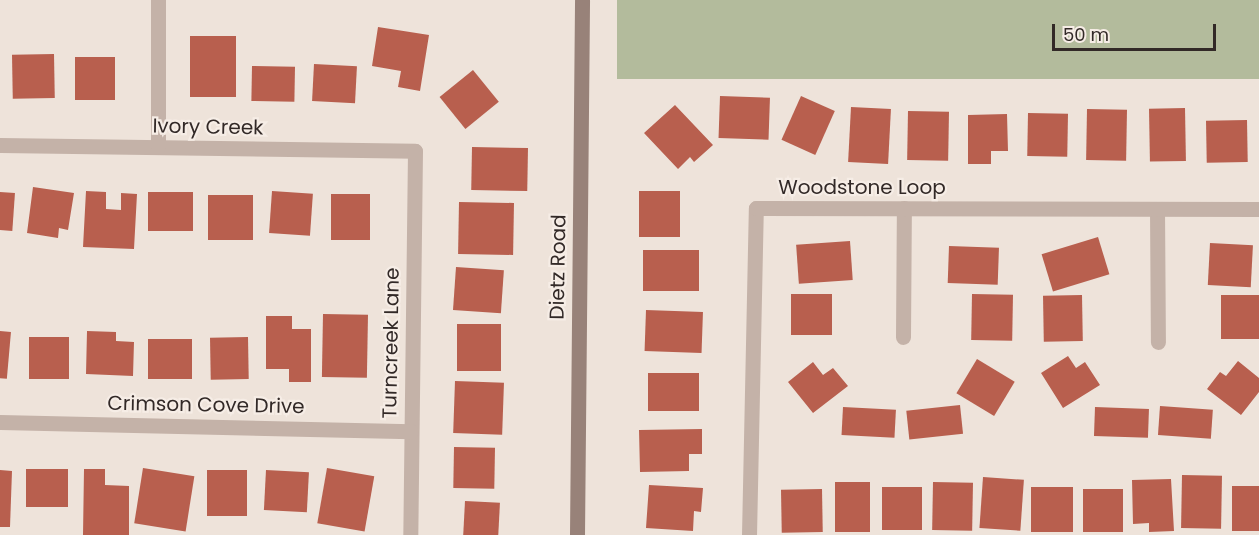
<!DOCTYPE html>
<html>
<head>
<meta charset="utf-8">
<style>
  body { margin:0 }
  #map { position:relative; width:1259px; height:535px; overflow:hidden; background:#eee3da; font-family:Poppins,sans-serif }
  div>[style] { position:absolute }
  .green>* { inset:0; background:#b3bb9c; transform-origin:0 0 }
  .building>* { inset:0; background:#b85f4e; transform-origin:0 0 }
  .street>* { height:15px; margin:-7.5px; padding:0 7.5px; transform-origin:7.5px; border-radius:7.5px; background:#c4b2a8 }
  .secondary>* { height:15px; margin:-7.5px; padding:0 7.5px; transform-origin:7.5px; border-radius:7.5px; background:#988279 }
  span { translate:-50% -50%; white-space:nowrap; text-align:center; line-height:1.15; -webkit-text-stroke:4.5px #f6ede6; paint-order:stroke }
  .street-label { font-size:20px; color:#322927 }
  .scale { position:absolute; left:1052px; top:24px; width:164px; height:27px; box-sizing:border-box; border:3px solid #322927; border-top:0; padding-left:8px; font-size:18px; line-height:21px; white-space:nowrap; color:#322927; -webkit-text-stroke:4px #f6ede6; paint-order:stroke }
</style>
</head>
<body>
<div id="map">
  <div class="green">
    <div style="left:617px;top:0;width:642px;height:79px"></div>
  </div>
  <div class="building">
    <div style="clip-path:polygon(378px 27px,429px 35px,420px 91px,398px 87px,401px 71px,372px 66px)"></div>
    <div style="left:190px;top:36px;width:46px;height:61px"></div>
    <div style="left:54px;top:54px;width:44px;height:42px;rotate:89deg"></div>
    <div style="left:75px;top:57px;width:40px;height:43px"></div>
    <div style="left:314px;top:64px;width:43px;height:37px;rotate:3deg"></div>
    <div style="left:252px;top:66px;width:43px;height:35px;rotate:1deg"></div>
    <div style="left:473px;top:70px;width:41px;height:43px;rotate:51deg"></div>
    <div style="left:720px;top:96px;width:50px;height:42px;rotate:2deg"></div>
    <div style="left:801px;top:96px;width:37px;height:48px;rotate:24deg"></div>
    <div style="clip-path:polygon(675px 105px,713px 145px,694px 162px,690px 157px,678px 169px,644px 133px)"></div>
    <div style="left:851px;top:107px;width:40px;height:55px;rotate:3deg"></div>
    <div style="left:1185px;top:108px;width:53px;height:36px;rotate:89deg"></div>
    <div style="left:1087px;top:109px;width:40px;height:51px;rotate:1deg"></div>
    <div style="left:908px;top:111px;width:41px;height:49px;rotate:1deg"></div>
    <div style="left:1028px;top:113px;width:40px;height:43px;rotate:1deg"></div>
    <div style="clip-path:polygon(1007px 114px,1008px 151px,991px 151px,991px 164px,968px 164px,968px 115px)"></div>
    <div style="left:1247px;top:120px;width:42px;height:41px;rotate:89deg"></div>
    <div style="left:472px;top:147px;width:56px;height:43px;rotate:1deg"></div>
    <div style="clip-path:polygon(33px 187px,74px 193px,68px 230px,59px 228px,58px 238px,27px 233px)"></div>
    <div style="clip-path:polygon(86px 191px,106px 192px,106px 209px,121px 210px,121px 193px,137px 194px,134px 249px,83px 247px)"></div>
    <div style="left:272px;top:191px;width:41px;height:42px;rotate:4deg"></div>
    <div style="left:639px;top:191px;width:41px;height:46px"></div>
    <div style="left:0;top:192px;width:15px;height:38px;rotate:4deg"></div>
    <div style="left:148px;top:192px;width:45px;height:39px"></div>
    <div style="left:331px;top:194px;width:39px;height:46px"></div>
    <div style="left:208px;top:195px;width:45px;height:45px"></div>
    <div style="left:459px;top:202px;width:55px;height:52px;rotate:1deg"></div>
    <div style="left:1098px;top:237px;width:39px;height:59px;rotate:73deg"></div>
    <div style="left:850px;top:241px;width:39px;height:54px;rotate:86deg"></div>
    <div style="left:1210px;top:243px;width:43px;height:42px;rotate:3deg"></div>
    <div style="left:949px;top:246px;width:50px;height:37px;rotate:2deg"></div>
    <div style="left:643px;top:250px;width:56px;height:41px"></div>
    <div style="left:456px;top:267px;width:48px;height:43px;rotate:4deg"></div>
    <div style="left:791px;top:294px;width:41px;height:41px"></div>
    <div style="left:972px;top:294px;width:41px;height:46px;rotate:1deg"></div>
    <div style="left:1082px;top:295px;width:46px;height:39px;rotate:89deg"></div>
    <div style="left:1259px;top:295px;width:44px;height:38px;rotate:90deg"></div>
    <div style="left:646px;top:310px;width:57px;height:41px;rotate:2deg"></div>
    <div style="left:323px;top:314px;width:45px;height:63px;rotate:1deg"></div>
    <div style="clip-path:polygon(266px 316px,292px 316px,292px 329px,311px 329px,311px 382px,289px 382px,289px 369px,266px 369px)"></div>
    <div style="left:457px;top:324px;width:44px;height:47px"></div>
    <div style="left:0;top:331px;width:11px;height:47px;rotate:5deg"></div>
    <div style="clip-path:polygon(87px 331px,116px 332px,116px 341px,134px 342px,133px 376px,86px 374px)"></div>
    <div style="left:29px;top:337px;width:40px;height:42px"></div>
    <div style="left:248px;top:337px;width:42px;height:38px;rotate:89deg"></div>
    <div style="left:148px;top:339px;width:44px;height:40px"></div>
    <div style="clip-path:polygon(1068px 356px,1076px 368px,1085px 362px,1100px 385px,1063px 408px,1041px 373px)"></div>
    <div style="left:977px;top:359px;width:44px;height:40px;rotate:31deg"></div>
    <div style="clip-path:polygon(1238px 361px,1259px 378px,1259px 392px,1241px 415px,1207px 389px,1220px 372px,1226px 376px)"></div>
    <div style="clip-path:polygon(813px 362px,823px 375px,833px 368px,848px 386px,813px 413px,788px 382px)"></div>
    <div style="left:699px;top:373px;width:38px;height:51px;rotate:90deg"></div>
    <div style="left:455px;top:381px;width:49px;height:52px;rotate:2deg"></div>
    <div style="left:960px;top:405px;width:29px;height:54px;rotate:84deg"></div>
    <div style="left:1160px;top:406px;width:53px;height:29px;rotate:4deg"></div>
    <div style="left:843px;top:407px;width:53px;height:28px;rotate:3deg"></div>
    <div style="left:1095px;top:407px;width:54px;height:29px;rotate:2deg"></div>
    <div style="clip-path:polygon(702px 429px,702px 454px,689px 454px,689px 471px,640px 472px,639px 430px)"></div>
    <div style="left:454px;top:447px;width:41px;height:41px;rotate:1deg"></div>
    <div style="left:143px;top:468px;width:52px;height:56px;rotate:9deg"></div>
    <div style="left:327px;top:468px;width:48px;height:56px;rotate:10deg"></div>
    <div style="left:26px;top:469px;width:42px;height:38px"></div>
    <div style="clip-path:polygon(84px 469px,105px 469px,105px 485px,129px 486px,129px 535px,83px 535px)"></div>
    <div style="clip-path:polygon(0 470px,12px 471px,10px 527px,0 527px)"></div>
    <div style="left:247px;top:470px;width:46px;height:40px;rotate:90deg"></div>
    <div style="left:266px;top:470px;width:43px;height:40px;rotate:3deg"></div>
    <div style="left:1182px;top:475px;width:40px;height:53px;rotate:1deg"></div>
    <div style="left:983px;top:477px;width:41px;height:51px;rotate:4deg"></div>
    <div style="clip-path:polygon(1171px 479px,1174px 531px,1149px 532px,1149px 523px,1133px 524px,1132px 480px)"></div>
    <div style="left:835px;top:482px;width:35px;height:50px"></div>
    <div style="left:933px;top:482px;width:40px;height:48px;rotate:1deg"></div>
    <div style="clip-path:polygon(649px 485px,703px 488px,701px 512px,694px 511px,693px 531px,646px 528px)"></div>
    <div style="left:1232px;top:486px;width:27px;height:45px"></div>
    <div style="left:882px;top:487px;width:40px;height:43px"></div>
    <div style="left:1031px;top:487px;width:42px;height:45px"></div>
    <div style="left:822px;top:489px;width:43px;height:41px;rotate:89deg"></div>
    <div style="left:1083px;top:489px;width:40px;height:43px"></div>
    <div style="left:465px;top:501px;width:35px;height:34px;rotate:3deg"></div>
  </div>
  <div class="street">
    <div style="left:0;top:145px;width:415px;rotate:0.8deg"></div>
    <div style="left:415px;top:151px;width:384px;rotate:90.7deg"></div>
    <div style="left:158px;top:147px;width:147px;rotate:-90deg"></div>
    <div style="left:1157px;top:209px;width:133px;rotate:89.6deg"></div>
    <div style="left:903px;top:337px;width:129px;rotate:-89.6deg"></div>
    <div style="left:0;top:422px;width:411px;rotate:1.3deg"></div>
    <div style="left:749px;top:535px;width:327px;rotate:-88.8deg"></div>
    <div style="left:756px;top:208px;width:503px;rotate:0.11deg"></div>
  </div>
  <div class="secondary">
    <div style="left:577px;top:535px;width:535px;rotate:-89.46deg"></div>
  </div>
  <div class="street-label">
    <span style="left:208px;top:127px;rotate:1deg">Ivory Creek</span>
    <span style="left:862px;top:187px">Woodstone Loop</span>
    <span style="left:558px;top:267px;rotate:-89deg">Dietz Road</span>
    <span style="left:391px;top:343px;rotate:-89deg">Turncreek Lane</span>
    <span style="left:206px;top:405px;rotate:1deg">Crimson Cove Drive</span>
  </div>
  <div class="scale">50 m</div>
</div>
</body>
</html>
